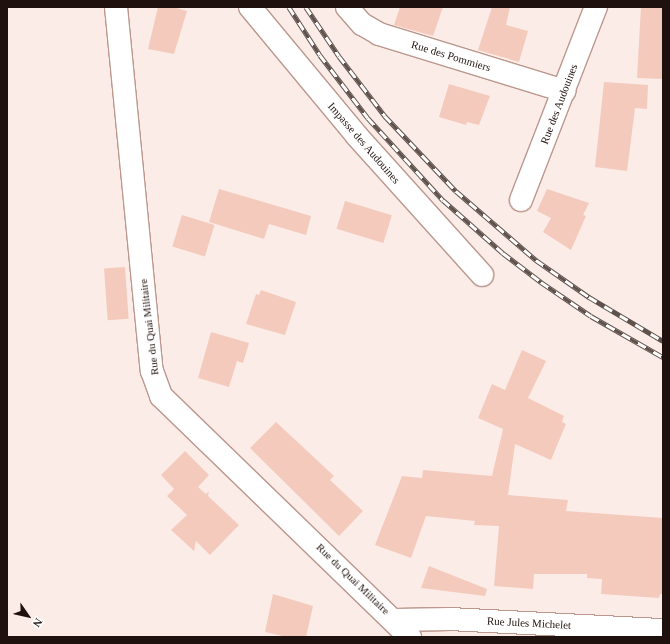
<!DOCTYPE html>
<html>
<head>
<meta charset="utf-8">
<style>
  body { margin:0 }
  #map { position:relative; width:670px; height:644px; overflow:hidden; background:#fbece7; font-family:Georgia,serif }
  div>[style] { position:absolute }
  .building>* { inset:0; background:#f4cabd; transform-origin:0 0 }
  .roads { filter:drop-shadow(1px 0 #bb978d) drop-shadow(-1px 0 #bb978d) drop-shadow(0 1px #bb978d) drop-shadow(0 -1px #bb978d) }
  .minor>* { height:22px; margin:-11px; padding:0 11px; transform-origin:11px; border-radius:11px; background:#fff }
  .rail>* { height:4.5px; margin-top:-2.25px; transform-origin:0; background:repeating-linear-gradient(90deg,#fff 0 9px,#5f524d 0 18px); box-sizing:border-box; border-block:1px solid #5f524d }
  span { translate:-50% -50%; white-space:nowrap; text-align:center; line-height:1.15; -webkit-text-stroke:3px #fff; paint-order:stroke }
  .street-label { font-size:11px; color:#1f120e }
  .frame { position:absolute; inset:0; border:8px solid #1f120e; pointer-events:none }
  .north { position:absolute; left:8px; top:596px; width:40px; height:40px; -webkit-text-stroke:3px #fff; paint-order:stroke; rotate:124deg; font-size:11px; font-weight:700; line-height:16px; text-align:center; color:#1f120e }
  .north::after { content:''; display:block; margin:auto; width:14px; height:18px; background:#1f120e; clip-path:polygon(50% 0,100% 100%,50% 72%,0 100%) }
</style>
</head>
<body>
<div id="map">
  <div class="building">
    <div style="clip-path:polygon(158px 7px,173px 7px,187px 11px,174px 54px,148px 49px)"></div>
    <div style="clip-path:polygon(400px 7px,443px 7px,433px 36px,394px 25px)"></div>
    <div style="clip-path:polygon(492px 7px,510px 7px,506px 25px,528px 31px,519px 62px,478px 50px)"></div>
    <div style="clip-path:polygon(641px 7px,663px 7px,663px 79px,637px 78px)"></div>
    <div style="clip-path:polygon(604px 82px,648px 85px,647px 109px,635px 108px,627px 171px,595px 167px)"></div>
    <div style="clip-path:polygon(449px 84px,490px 96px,479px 125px,467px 122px,466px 125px,439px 117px)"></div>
    <div style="clip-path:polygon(219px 189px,311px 216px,306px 235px,269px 224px,264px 239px,209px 222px)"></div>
    <div style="clip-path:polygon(547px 189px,589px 203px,583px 215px,586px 216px,571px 250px,543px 232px,551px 218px,537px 211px)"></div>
    <div style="left:345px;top:201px;width:49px;height:29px;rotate:17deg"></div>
    <div style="left:182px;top:215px;width:34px;height:33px;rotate:17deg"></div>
    <div style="left:125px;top:267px;width:52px;height:21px;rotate:86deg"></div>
    <div style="clip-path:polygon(261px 290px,296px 302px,285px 335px,246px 324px,256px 294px,259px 295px)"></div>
    <div style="clip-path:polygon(211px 332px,249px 343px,243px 363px,237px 361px,229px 387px,198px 378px)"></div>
    <div style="clip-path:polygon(522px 350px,546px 361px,528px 398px,564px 416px,562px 422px,566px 424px,551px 460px,515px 444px,508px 495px,568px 500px,566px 511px,663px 518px,663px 594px,660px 594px,659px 598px,601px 594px,602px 579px,587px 578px,587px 574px,534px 574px,533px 589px,494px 586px,499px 526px,474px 525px,475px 521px,426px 516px,411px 558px,375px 545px,402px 476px,422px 478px,423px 470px,492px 476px,503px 429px,478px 418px,492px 384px,505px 390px)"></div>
    <div style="clip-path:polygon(276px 422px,334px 476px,330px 480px,363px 511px,339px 536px,250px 448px)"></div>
    <div style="clip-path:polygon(185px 451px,209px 475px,198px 487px,206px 494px,209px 491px,208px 496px,239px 525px,210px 555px,196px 541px,194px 551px,171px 530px,187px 515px,167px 496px,174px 489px,161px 475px)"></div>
    <div style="clip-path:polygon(429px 566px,487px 589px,485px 596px,421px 588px)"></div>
    <div style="clip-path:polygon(273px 594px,313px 606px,306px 637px,287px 637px,265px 632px)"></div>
  </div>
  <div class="roads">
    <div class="minor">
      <div style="left:116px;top:7px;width:366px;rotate:84.4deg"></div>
      <div style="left:152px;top:371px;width:27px;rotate:70deg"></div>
      <div style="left:161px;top:396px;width:347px;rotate:44.1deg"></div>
      <div style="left:250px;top:7px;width:168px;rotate:50.3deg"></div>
      <div style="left:357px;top:136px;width:187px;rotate:48deg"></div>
      <div style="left:347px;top:7px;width:23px;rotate:49deg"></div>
      <div style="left:362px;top:24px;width:20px;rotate:30deg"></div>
      <div style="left:379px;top:34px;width:194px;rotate:17.1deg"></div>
      <div style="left:521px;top:200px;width:207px;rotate:-68.8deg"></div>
      <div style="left:395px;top:620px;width:55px;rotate:-1deg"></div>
      <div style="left:450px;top:619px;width:213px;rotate:3deg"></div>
    </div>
  </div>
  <div class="rail">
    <div style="left:289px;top:7px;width:57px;rotate:57.1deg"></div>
    <div style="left:320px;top:55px;width:79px;rotate:52.7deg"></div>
    <div style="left:368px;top:118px;width:111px;rotate:47.6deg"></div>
    <div style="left:443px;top:200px;width:80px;rotate:41.5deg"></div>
    <div style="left:503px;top:253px;width:48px;rotate:37.3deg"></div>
    <div style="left:541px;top:282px;width:60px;rotate:34.2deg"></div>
    <div style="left:591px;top:316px;width:83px;rotate:29.7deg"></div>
    <div style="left:306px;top:7px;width:59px;rotate:56deg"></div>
    <div style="left:339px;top:56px;width:76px;rotate:52.5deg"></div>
    <div style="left:385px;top:116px;width:103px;rotate:46.6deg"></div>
    <div style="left:456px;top:191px;width:106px;rotate:40.8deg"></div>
    <div style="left:536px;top:260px;width:65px;rotate:34.9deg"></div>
    <div style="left:589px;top:297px;width:86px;rotate:30.7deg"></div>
  </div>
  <div class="street-label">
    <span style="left:451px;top:56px;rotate:17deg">Rue des Pommiers</span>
    <span style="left:559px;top:104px;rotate:-69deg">Rue des Audouines</span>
    <span style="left:364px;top:143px;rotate:49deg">Impasse des Audouines</span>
    <span style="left:149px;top:327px;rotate:-97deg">Rue du Quai Militaire</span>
    <span style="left:353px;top:579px;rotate:44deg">Rue du Quai Militaire</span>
    <span style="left:529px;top:623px;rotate:3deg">Rue Jules Michelet</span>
  </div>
  <div class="frame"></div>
  <div class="north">N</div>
</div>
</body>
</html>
